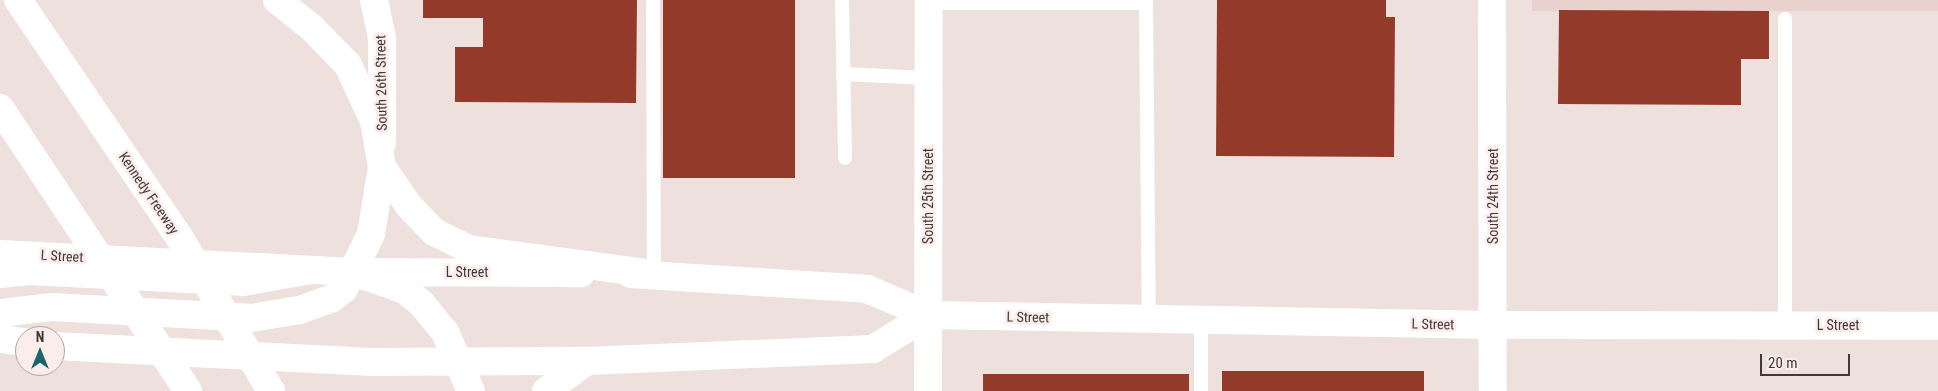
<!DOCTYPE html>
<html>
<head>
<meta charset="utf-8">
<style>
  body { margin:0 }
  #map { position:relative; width:1938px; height:391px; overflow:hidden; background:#eee0dc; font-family:"Roboto Condensed",sans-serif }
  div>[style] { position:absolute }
  .built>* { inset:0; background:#e9d2cd; transform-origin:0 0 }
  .building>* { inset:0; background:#933a2a; transform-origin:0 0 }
  .service>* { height:14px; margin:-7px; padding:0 7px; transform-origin:7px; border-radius:7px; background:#fff }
  .minor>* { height:28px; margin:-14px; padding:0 14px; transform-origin:14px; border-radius:14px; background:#fff }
  .secondary>* { height:28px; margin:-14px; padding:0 14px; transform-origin:14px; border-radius:14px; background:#fff }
  .primary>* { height:28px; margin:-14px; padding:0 14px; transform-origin:14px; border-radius:14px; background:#fff }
  .motorway>* { height:28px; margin:-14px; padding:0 14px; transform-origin:14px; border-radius:14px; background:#fff }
  span { translate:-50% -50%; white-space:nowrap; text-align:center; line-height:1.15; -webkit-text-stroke:5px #fcedea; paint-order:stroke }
  .street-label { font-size:14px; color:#3f3a38 }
  .north { position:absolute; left:15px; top:326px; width:50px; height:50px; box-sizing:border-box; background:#fcedea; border:1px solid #b0a5a3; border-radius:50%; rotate:0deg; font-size:14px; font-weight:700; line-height:20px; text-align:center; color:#3f3a38 }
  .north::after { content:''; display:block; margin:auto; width:18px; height:22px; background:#1a6470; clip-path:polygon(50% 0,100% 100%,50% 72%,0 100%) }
  .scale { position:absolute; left:1760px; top:354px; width:90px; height:22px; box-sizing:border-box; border:2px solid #3f3a38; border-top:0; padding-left:6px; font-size:15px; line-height:18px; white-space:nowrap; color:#3f3a38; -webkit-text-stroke:4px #fcedea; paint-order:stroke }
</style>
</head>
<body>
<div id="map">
  <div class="built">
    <div style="left:1532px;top:0;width:406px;height:11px"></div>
  </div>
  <div class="building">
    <div style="clip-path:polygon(423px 0,637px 0,636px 103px,455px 102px,455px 47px,483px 47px,483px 18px,423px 18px)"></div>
    <div style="left:663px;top:0;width:132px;height:178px"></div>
    <div style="clip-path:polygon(1217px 0,1386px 0,1386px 17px,1395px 17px,1394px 157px,1216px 156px)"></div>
    <div style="clip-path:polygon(1559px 10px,1769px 11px,1769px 59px,1741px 59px,1741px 105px,1558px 104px)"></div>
    <div style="left:1424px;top:371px;width:20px;height:202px;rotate:90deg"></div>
    <div style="left:983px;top:374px;width:206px;height:17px"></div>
  </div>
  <div class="service">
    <div style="left:653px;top:0;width:274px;rotate:89.8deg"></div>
    <div style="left:842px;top:0;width:158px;rotate:88.9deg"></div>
    <div style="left:929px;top:3px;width:217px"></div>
    <div style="left:1146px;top:3px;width:316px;rotate:89.5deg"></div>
    <div style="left:1785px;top:19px;width:306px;rotate:90deg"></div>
    <div style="left:843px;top:74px;width:85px;rotate:2.7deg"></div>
    <div style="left:1201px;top:319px;width:72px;rotate:90deg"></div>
  </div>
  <div class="minor">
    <div style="left:374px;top:0;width:40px;rotate:78deg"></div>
    <div style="left:382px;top:39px;width:104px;rotate:90deg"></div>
    <div style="left:928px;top:391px;width:391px;rotate:-89.9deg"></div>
  </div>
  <div class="secondary">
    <div style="left:1492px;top:0;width:391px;rotate:89.9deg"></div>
  </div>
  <div class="primary">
    <div style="left:0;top:254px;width:354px;rotate:2.9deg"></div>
    <div style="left:354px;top:272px;width:227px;rotate:0.3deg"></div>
    <div style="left:631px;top:274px;width:236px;rotate:3.6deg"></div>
    <div style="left:867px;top:289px;width:66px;rotate:23.1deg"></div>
    <div style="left:928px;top:315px;width:566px;rotate:1.01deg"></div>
    <div style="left:1494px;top:325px;width:444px;rotate:0.1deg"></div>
    <div style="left:0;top:339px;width:25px;rotate:7deg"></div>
    <div style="left:55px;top:346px;width:317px;rotate:2.9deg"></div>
    <div style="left:372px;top:362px;width:215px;rotate:-0.3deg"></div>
    <div style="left:587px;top:361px;width:286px;rotate:-2.4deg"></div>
    <div style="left:873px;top:349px;width:65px;rotate:-31.7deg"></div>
  </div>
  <div class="motorway">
    <div style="left:18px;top:0;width:284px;rotate:55.8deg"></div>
    <div style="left:178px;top:235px;width:182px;rotate:59.2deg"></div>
    <div style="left:0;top:108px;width:340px;rotate:56.4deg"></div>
    <div style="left:382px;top:167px;width:47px;rotate:55.3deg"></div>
    <div style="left:409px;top:206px;width:36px;rotate:46deg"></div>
    <div style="left:434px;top:232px;width:39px;rotate:26deg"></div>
    <div style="left:469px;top:249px;width:187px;rotate:7.7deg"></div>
    <div style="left:354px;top:272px;width:54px;rotate:19.4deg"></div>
    <div style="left:405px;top:290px;width:22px;rotate:39deg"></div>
    <div style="left:422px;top:304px;width:36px;rotate:51deg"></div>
    <div style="left:445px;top:332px;width:64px;rotate:66.2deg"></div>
    <div style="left:0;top:274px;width:29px;rotate:-6deg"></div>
    <div style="left:29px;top:271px;width:214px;rotate:2.9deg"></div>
    <div style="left:243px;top:282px;width:69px;rotate:-10deg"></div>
    <div style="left:0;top:313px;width:51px;rotate:-6.7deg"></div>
    <div style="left:51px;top:307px;width:200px;rotate:3.1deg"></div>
    <div style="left:251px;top:318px;width:50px;rotate:-9.3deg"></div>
    <div style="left:300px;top:310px;width:33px;rotate:-20deg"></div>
    <div style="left:331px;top:299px;width:16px;rotate:-38deg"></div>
    <div style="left:344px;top:289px;width:61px;rotate:-63.9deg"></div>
    <div style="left:371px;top:234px;width:68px;rotate:-80.7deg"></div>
    <div style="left:382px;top:167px;width:47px;rotate:-99.9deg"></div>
    <div style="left:374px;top:121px;width:62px;rotate:-114.9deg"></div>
    <div style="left:348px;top:65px;width:52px;rotate:-134.2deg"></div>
    <div style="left:312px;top:28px;width:45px;rotate:-141.3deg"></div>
    <div style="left:546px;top:391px;width:51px;rotate:-36.2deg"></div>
  </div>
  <div class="street-label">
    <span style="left:381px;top:83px;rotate:-91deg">South 26th Street</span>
    <span style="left:149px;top:193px;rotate:56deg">Kennedy Freeway</span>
    <span style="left:928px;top:196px;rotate:-90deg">South 25th Street</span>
    <span style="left:1493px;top:196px;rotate:-90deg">South 24th Street</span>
    <span style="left:62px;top:256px;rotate:3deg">L Street</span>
    <span style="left:467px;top:272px">L Street</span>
    <span style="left:1028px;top:317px;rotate:1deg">L Street</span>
    <span style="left:1433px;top:324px;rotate:1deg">L Street</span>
    <span style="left:1838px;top:325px">L Street</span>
  </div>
  <div class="north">N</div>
  <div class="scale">20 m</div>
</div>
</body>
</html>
